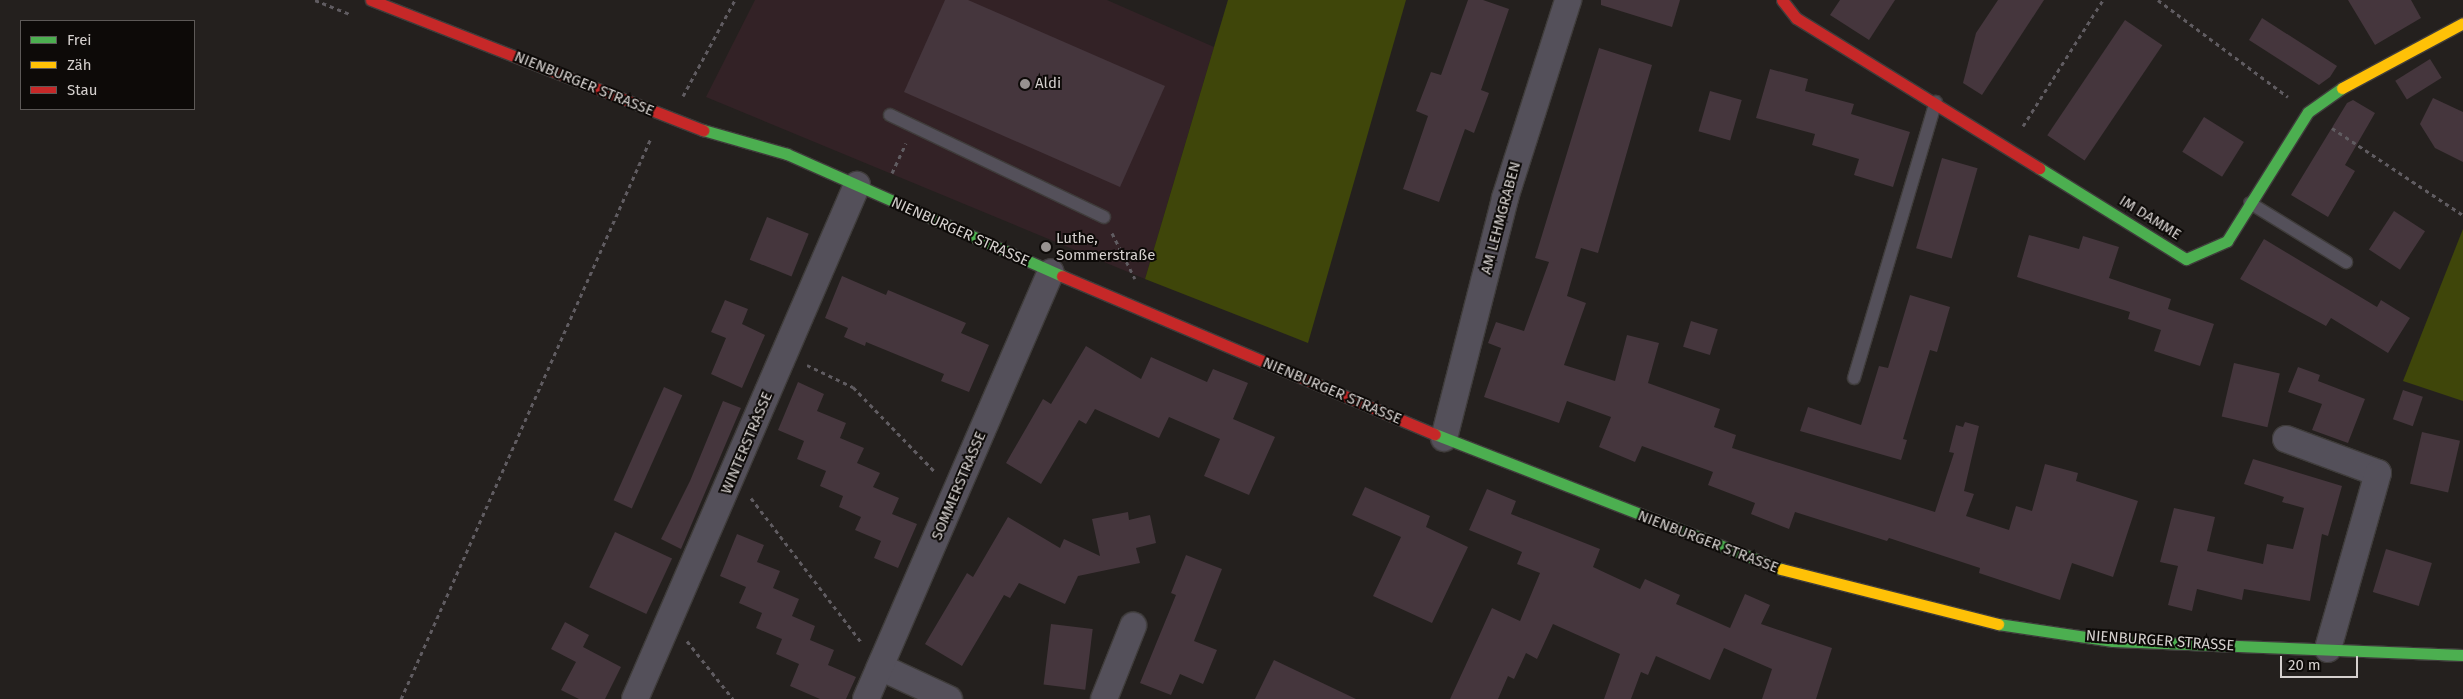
<!DOCTYPE html>
<html>
<head>
<meta charset="utf-8">
<style>
  body { margin:0 }
  #map { position:relative; width:2463px; height:699px; overflow:hidden; background:#24201e; font-family:"Fira Sans",sans-serif }
  div>[style] { position:absolute }
  .commercial>* { inset:0; background:#332226 }
  .green>* { inset:0; background:#3f460a }
  .building>* { inset:0; background:#45363d; transform-origin:0 0 }
  .path>* { height:3px; margin-top:-1.5px; transform-origin:0; background:repeating-linear-gradient(90deg,#605c61 0 4px,transparent 0 8px) }
  .roads { filter:drop-shadow(1px 0 #3f3c3b) drop-shadow(-1px 0 #3f3c3b) drop-shadow(0 1px #3f3c3b) drop-shadow(0 -1px #3f3c3b) }
  .lane>* { height:12px; margin:-6px; padding:0 6px; transform-origin:6px; border-radius:6px; background:#54505a }
  .street>* { height:26px; margin:-13px; padding:0 13px; transform-origin:13px; border-radius:13px; background:#54505a }
  .fast>* { height:11px; margin:-5.5px; padding:0 5.5px; transform-origin:5.5px; border-radius:5.5px; background:#4caf50 }
  .slow>* { height:11px; margin:-5.5px; padding:0 5.5px; transform-origin:5.5px; border-radius:5.5px; background:#ffc107 }
  .jam>* { height:11px; margin:-5.5px; padding:0 5.5px; transform-origin:5.5px; border-radius:5.5px; background:#c62828 }
  .dots>* { width:14px; height:14px; translate:-50% -50%; box-sizing:border-box; border:2px solid #0d0a08; border-radius:50% }
  span { translate:-50% -50%; white-space:nowrap; text-align:center; line-height:1.15; -webkit-text-stroke:4px #0d0a08; paint-order:stroke }
  .street-label { font-size:15px; color:#d5d0ce }
  .poi-label { font-size:15px; color:#d5d0ce }
  .left { translate:0 -50%; text-align:left }
  .legend { position:absolute; left:20px; top:20px; width:175px; height:90px; box-sizing:border-box; background:#0d0a08; border:1px solid #5d5957; margin:0; padding:6px 9px; list-style:none; font-size:15px; color:#d5d0ce }
  .legend li { display:flex; align-items:center; gap:10px; height:25px }
  .legend b { width:25px; border:1px solid #5d5957 }
  .scale { position:absolute; left:2280px; top:656px; width:78px; height:22px; box-sizing:border-box; border:2px solid #d5d0ce; border-top:0; padding-left:6px; font-size:15px; line-height:18px; white-space:nowrap; color:#d5d0ce; -webkit-text-stroke:4px #0d0a08; paint-order:stroke }
</style>
</head>
<body>
<div id="map">
  <div class="commercial">
    <div style="clip-path:polygon(755px 0,1107px 0,1214px 47px,1145px 279px,706px 97px)"></div>
  </div>
  <div class="green">
    <div style="clip-path:polygon(1228px 0,1406px 0,1308px 343px,1145px 279px)"></div>
    <div style="clip-path:polygon(2463px 229px,2463px 401px,2403px 381px)"></div>
  </div>
  <div class="building">
    <div style="clip-path:polygon(945px 0,968px 0,1165px 86px,1120px 187px,904px 92px)"></div>
    <div style="clip-path:polygon(1468px 0,1483px 0,1509px 9px,1481px 90px,1489px 93px,1474px 133px,1465px 129px,1439px 202px,1403px 189px,1428px 116px,1416px 111px,1431px 72px,1441px 75px)"></div>
    <div style="clip-path:polygon(1601px 0,1680px 0,1672px 27px,1601px 5px)"></div>
    <div style="clip-path:polygon(1840px 0,1895px 0,1869px 40px,1830px 15px)"></div>
    <div style="clip-path:polygon(1998px 0,2044px 0,1982px 95px,1963px 83px,1976px 33px)"></div>
    <div style="clip-path:polygon(2348px 0,2411px 0,2421px 18px,2375px 45px)"></div>
    <div style="clip-path:polygon(2262px 18px,2337px 66px,2330px 77px,2319px 85px,2249px 40px)"></div>
    <div style="left:2125px;top:20px;width:45px;height:139px;rotate:34deg"></div>
    <div style="clip-path:polygon(1599px 48px,1652px 65px,1598px 253px,1581px 248px,1567px 296px,1586px 303px,1564px 365px,1615px 381px,1627px 335px,1659px 343px,1648px 383px,1720px 409px,1714px 427px,1736px 435px,1732px 448px,1935px 512px,1954px 453px,1949px 452px,1956px 425px,1963px 427px,1965px 422px,1979px 426px,1964px 491px,1974px 494px,1966px 516px,2009px 530px,2016px 506px,2032px 511px,2045px 464px,2078px 473px,2076px 481px,2138px 501px,2113px 577px,2072px 563px,2060px 600px,1979px 573px,1980px 568px,1889px 538px,1887px 541px,1795px 512px,1789px 529px,1751px 514px,1755px 503px,1708px 485px,1713px 472px,1642px 446px,1635px 462px,1599px 447px,1611px 417px,1567px 401px,1559px 423px,1484px 397px,1501px 348px,1488px 343px,1496px 322px,1524px 331px,1549px 262px,1535px 258px)"></div>
    <div style="left:2430px;top:59px;width:22px;height:41px;rotate:58deg"></div>
    <div style="clip-path:polygon(1770px 69px,1808px 79px,1805px 91px,1854px 104px,1851px 114px,1910px 132px,1893px 187px,1854px 175px,1859px 159px,1812px 145px,1815px 134px,1756px 118px)"></div>
    <div style="left:1710px;top:91px;width:33px;height:42px;rotate:16deg"></div>
    <div style="clip-path:polygon(2433px 98px,2463px 112px,2463px 162px,2435px 148px,2420px 124px)"></div>
    <div style="clip-path:polygon(2353px 100px,2375px 113px,2345px 165px,2355px 171px,2328px 217px,2291px 195px,2347px 103px)"></div>
    <div style="left:2204px;top:117px;width:47px;height:41px;rotate:32deg"></div>
    <div style="left:1942px;top:158px;width:37px;height:94px;rotate:16deg"></div>
    <div style="left:2394px;top:211px;width:37px;height:46px;rotate:33deg"></div>
    <div style="left:767px;top:217px;width:45px;height:46px;rotate:22deg"></div>
    <div style="clip-path:polygon(2029px 235px,2079px 249px,2083px 236px,2119px 247px,2109px 278px,2171px 299px,2168px 309px,2214px 324px,2200px 366px,2154px 351px,2161px 330px,2128px 319px,2130px 312px,2017px 277px)"></div>
    <div style="clip-path:polygon(2264px 239px,2377px 307px,2381px 300px,2410px 318px,2388px 353px,2331px 318px,2326px 326px,2240px 279px)"></div>
    <div style="clip-path:polygon(842px 276px,886px 295px,888px 290px,966px 323px,961px 333px,989px 345px,969px 392px,941px 381px,944px 374px,866px 342px,865px 346px,844px 337px,848px 328px,825px 318px)"></div>
    <div style="clip-path:polygon(1910px 295px,1950px 307px,1937px 352px,1930px 350px,1903px 439px,1907px 440px,1901px 460px,1800px 431px,1808px 407px,1861px 425px,1879px 366px,1888px 368px)"></div>
    <div style="clip-path:polygon(725px 300px,748px 309px,742px 324px,765px 335px,742px 388px,711px 374px,726px 338px,711px 332px)"></div>
    <div style="left:1691px;top:321px;width:28px;height:27px;rotate:17deg"></div>
    <div style="clip-path:polygon(1086px 346px,1141px 379px,1151px 357px,1207px 382px,1213px 369px,1248px 383px,1233px 419px,1275px 437px,1249px 495px,1204px 476px,1220px 439px,1169px 417px,1159px 438px,1095px 409px,1086px 424px,1079px 420px,1041px 484px,1006px 463px,1043px 399px,1051px 404px)"></div>
    <div style="left:2234px;top:363px;width:47px;height:55px;rotate:13deg"></div>
    <div style="clip-path:polygon(2298px 367px,2320px 375px,2318px 381px,2365px 399px,2348px 443px,2312px 430px,2322px 404px,2288px 392px)"></div>
    <div style="clip-path:polygon(798px 382px,824px 394px,817px 411px,846px 423px,840px 438px,864px 448px,857px 463px,880px 473px,873px 487px,899px 498px,892px 514px,917px 524px,898px 568px,874px 558px,881px 541px,855px 530px,861px 517px,839px 507px,843px 496px,820px 486px,826px 471px,797px 459px,804px 441px,778px 430px)"></div>
    <div style="left:664px;top:387px;width:20px;height:124px;rotate:24deg"></div>
    <div style="left:2403px;top:390px;width:21px;height:31px;rotate:19deg"></div>
    <div style="clip-path:polygon(723px 401px,741px 408px,681px 549px,661px 539px,690px 481px)"></div>
    <div style="left:2422px;top:432px;width:39px;height:53px;rotate:13deg"></div>
    <div style="clip-path:polygon(2253px 459px,2342px 486px,2328px 536px,2322px 534px,2310px 601px,2244px 589px,2242px 600px,2197px 589px,2192px 611px,2168px 605px,2178px 566px,2160px 562px,2174px 508px,2215px 517px,2207px 551px,2263px 564px,2267px 544px,2293px 549px,2304px 508px,2282px 502px,2284px 497px,2244px 484px)"></div>
    <div style="clip-path:polygon(1365px 487px,1430px 516px,1426px 527px,1468px 547px,1432px 623px,1373px 596px,1401px 537px,1352px 515px)"></div>
    <div style="clip-path:polygon(1487px 489px,1516px 501px,1511px 514px,1600px 549px,1593px 567px,1640px 589px,1645px 579px,1680px 595px,1676px 604px,1730px 628px,1745px 594px,1770px 605px,1761px 624px,1832px 648px,1816px 699px,1762px 699px,1772px 669px,1724px 648px,1710px 680px,1656px 656px,1648px 675px,1641px 672px,1631px 699px,1604px 699px,1620px 654px,1553px 624px,1537px 659px,1526px 653px,1514px 679px,1508px 676px,1498px 699px,1450px 699px,1492px 608px,1520px 621px,1540px 573px,1517px 564px,1522px 552px,1469px 530px)"></div>
    <div style="clip-path:polygon(1128px 512px,1129px 520px,1150px 515px,1156px 543px,1136px 548px,1140px 563px,1078px 576px,1065px 604px,1019px 583px,1010px 598px,1004px 595px,962px 666px,925px 644px,967px 573px,973px 577px,1008px 517px,1060px 548px,1064px 539px,1100px 556px,1092px 519px)"></div>
    <div style="left:615px;top:532px;width:63px;height:61px;rotate:25deg"></div>
    <div style="clip-path:polygon(737px 534px,764px 545px,757px 562px,780px 571px,773px 588px,799px 599px,792px 616px,815px 626px,810px 640px,834px 650px,828px 665px,856px 677px,846px 699px,820px 699px,790px 686px,799px 664px,776px 654px,782px 639px,756px 628px,762px 613px,739px 603px,746px 587px,720px 576px)"></div>
    <div style="left:2386px;top:549px;width:48px;height:45px;rotate:17deg"></div>
    <div style="clip-path:polygon(1186px 555px,1222px 569px,1194px 641px,1217px 650px,1203px 684px,1180px 674px,1171px 695px,1140px 683px,1176px 595px,1171px 593px)"></div>
    <div style="clip-path:polygon(565px 622px,589px 635px,583px 647px,621px 667px,605px 699px,579px 699px,561px 690px,576px 662px,551px 649px)"></div>
    <div style="left:1051px;top:624px;width:42px;height:61px;rotate:7deg"></div>
    <div style="clip-path:polygon(1274px 660px,1356px 699px,1255px 699px)"></div>
  </div>
  <div class="path">
    <div style="left:315px;top:0;width:37px;rotate:22deg"></div>
    <div style="left:2158px;top:0;width:162px;rotate:36.7deg"></div>
    <div style="left:683px;top:96px;width:109px;rotate:-61.6deg"></div>
    <div style="left:2023px;top:126px;width:149px;rotate:-57.6deg"></div>
    <div style="left:2332px;top:128px;width:157px;rotate:33.6deg"></div>
    <div style="left:892px;top:173px;width:33px;rotate:-65deg"></div>
    <div style="left:1112px;top:233px;width:51px;rotate:63.4deg"></div>
    <div style="left:807px;top:365px;width:51px;rotate:25.6deg"></div>
    <div style="left:853px;top:387px;width:118px;rotate:46deg"></div>
    <div style="left:751px;top:498px;width:183px;rotate:52.6deg"></div>
    <div style="left:687px;top:641px;width:74px;rotate:51.6deg"></div>
    <div style="left:401px;top:699px;width:614px;rotate:-65.98deg"></div>
  </div>
  <div class="roads">
    <div class="lane">
      <div style="left:890px;top:115px;width:237px;rotate:25.5deg"></div>
      <div style="left:2250px;top:203px;width:113px;rotate:31.6deg"></div>
      <div style="left:1854px;top:378px;width:288px;rotate:-73.5deg"></div>
    </div>
    <div class="street">
      <div style="left:1444px;top:438px;width:248px;rotate:-75.7deg"></div>
      <div style="left:1505px;top:198px;width:208px;rotate:-72.3deg"></div>
      <div style="left:2286px;top:439px;width:98px;rotate:20.3deg"></div>
      <div style="left:2378px;top:473px;width:183px;rotate:105.9deg"></div>
      <div style="left:880px;top:667px;width:76px;rotate:24.9deg"></div>
      <div style="left:635px;top:699px;width:560px;rotate:-66.64deg"></div>
      <div style="left:866px;top:699px;width:465px;rotate:-66.6deg"></div>
      <div style="left:1104px;top:699px;width:79px;rotate:-68.3deg"></div>
    </div>
    <div class="fast">
      <div style="left:703px;top:130px;width:87px;rotate:15.9deg"></div>
      <div style="left:787px;top:154px;width:301px;rotate:23.9deg"></div>
      <div style="left:2039px;top:168px;width:173px;rotate:31.8deg"></div>
      <div style="left:2186px;top:259px;width:45px;rotate:-23.7deg"></div>
      <div style="left:2227px;top:241px;width:152px;rotate:-57.9deg"></div>
      <div style="left:2308px;top:112px;width:42px;rotate:-35.2deg"></div>
      <div style="left:1435px;top:434px;width:371px;rotate:21.3deg"></div>
      <div style="left:1998px;top:624px;width:116px;rotate:8.4deg"></div>
      <div style="left:2113px;top:641px;width:350px;rotate:2.3deg"></div>
    </div>
    <div class="slow">
      <div style="left:2342px;top:88px;width:137px;rotate:-28.2deg"></div>
      <div style="left:1781px;top:569px;width:224px;rotate:14.2deg"></div>
    </div>
    <div class="jam">
      <div style="left:371px;top:0;width:357px;rotate:21.4deg"></div>
      <div style="left:1782px;top:0;width:23px;rotate:52deg"></div>
      <div style="left:1796px;top:18px;width:286px;rotate:31.7deg"></div>
      <div style="left:1062px;top:276px;width:405px;rotate:23deg"></div>
    </div>
  </div>
  <div class="dots">
    <div style="left:1025px;top:84px;background:#979290"></div>
    <div style="left:1046px;top:247px;background:#979290"></div>
  </div>
  <div class="street-label">
    <span style="left:584px;top:84px;rotate:22deg">NIENBURGER STRASSE</span>
    <span style="left:1501px;top:218px;rotate:-75deg">AM LEHMGRABEN</span>
    <span style="left:2150px;top:218px;rotate:32deg">IM DAMME</span>
    <span style="left:960px;top:232px;rotate:24deg">NIENBURGER STRASSE</span>
    <span style="left:1332px;top:391px;rotate:23deg">NIENBURGER STRASSE</span>
    <span style="left:747px;top:443px;rotate:-67deg">WINTERSTRASSE</span>
    <span style="left:959px;top:486px;rotate:-67deg">SOMMERSTRASSE</span>
    <span style="left:1708px;top:542px;rotate:21deg">NIENBURGER STRASSE</span>
    <span style="left:2160px;top:641px;rotate:4deg">NIENBURGER STRASSE</span>
  </div>
  <div class="poi-label">
    <span class="left" style="left:1035px;top:84px">Aldi</span>
    <span class="left" style="left:1056px;top:247px">Luthe,<br>Sommerstraße</span>
  </div>
  <ul class="legend">
  <li><b style="height:6px;background:#4caf50"></b>Frei</li>
  <li><b style="height:6px;background:#ffc107"></b>Zäh</li>
  <li><b style="height:6px;background:#c62828"></b>Stau</li>
  </ul>
  <div class="scale">20 m</div>
</div>
</body>
</html>
